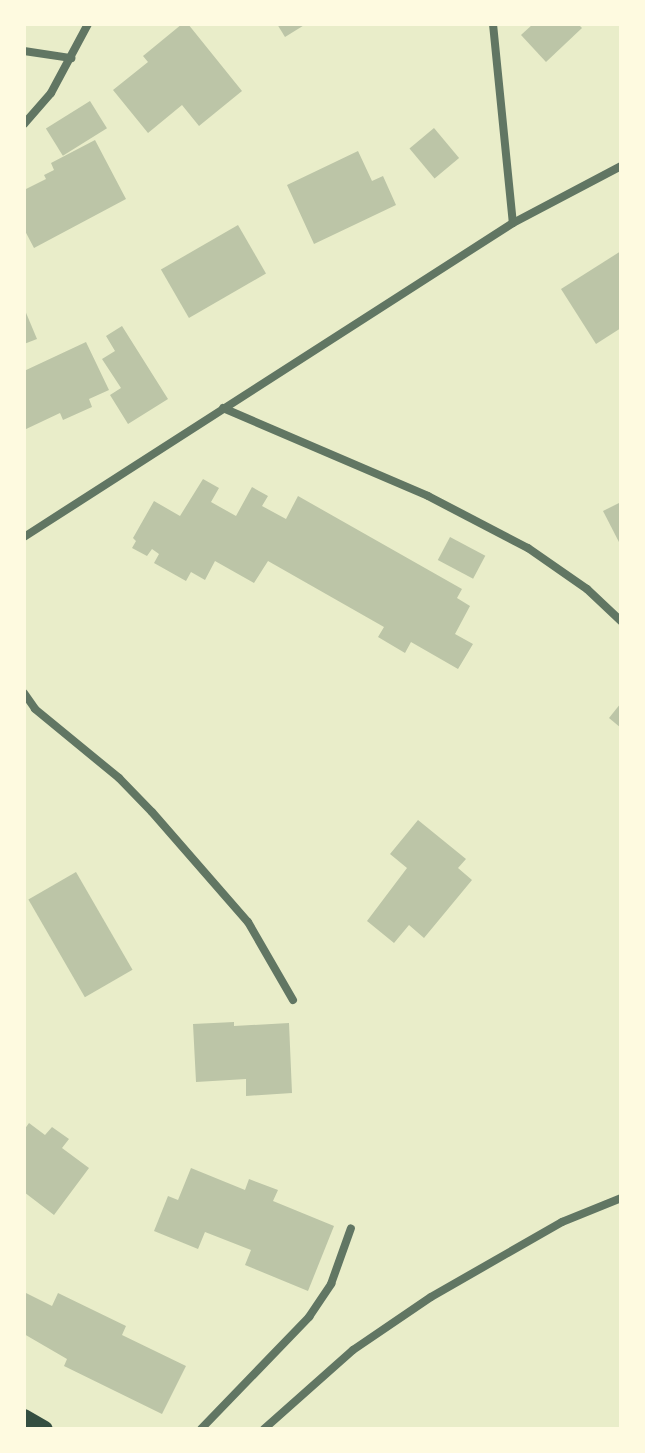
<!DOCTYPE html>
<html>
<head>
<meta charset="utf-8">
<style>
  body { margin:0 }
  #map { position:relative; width:645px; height:1453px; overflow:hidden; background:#e9edc9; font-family:"Exo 2",sans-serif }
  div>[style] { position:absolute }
  .building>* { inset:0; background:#bcc5a7; transform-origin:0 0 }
  .minor>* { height:8px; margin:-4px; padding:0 4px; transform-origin:4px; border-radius:4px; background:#617663 }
  .secondary>* { height:16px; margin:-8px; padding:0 8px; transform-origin:8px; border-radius:8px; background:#344e41 }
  span { translate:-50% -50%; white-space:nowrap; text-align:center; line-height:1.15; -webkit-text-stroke:7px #fefae0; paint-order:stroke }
  .frame { position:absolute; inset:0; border:26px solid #fefae0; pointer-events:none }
</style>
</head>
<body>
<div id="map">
  <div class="building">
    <div style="clip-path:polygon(182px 24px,188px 24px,242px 91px,199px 126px,182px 105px,148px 133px,113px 90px,148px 62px,143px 56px)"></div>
    <div style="clip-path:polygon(277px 24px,306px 24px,285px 37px)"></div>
    <div style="clip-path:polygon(533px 24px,578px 24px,582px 28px,546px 62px,521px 35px)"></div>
    <div style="left:90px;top:101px;width:32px;height:52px;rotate:58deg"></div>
    <div style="left:434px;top:128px;width:39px;height:32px;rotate:50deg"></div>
    <div style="clip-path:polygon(95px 140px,126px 199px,34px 248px,24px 229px,24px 190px,46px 179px,44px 175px,54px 170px,51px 163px)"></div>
    <div style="clip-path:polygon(358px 151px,372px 181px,383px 176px,396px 205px,314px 244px,287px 185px)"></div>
    <div style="left:238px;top:225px;width:56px;height:89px;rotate:60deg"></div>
    <div style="clip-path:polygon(621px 251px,621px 328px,596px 344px,561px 289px)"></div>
    <div style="clip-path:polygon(24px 308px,37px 339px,24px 344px)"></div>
    <div style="clip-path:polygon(122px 326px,168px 399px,128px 424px,110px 395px,121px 388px,102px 359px,115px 351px,106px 336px)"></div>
    <div style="clip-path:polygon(86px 342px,109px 390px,89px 399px,92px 407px,63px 420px,60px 413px,24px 430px,24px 371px)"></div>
    <div style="clip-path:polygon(203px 479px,219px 488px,211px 502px,236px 516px,252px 487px,268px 496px,262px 506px,286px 519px,298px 496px,462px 589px,457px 598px,470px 606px,455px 634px,473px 644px,458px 669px,411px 642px,405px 653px,378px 637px,384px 627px,268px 561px,254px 583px,215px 561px,205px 580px,191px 572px,186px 581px,154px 563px,159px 554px,152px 549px,147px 556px,132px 548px,136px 541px,133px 538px,154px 501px,180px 516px)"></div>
    <div style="clip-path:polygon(621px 502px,621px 546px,603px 511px)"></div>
    <div style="left:450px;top:537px;width:40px;height:26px;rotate:28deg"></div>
    <div style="clip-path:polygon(621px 703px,621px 728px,609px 718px)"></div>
    <div style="clip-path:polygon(418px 820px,466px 859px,458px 868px,472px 880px,424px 938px,409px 925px,394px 943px,367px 921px,407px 868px,390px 854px)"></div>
    <div style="left:76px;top:872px;width:113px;height:55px;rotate:60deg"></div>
    <div style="clip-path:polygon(234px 1022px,234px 1026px,289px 1023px,292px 1093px,246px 1096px,246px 1079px,196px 1082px,193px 1024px)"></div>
    <div style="clip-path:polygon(29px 1123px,45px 1135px,52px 1127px,69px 1139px,62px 1148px,89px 1168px,54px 1215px,24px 1192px,24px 1130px)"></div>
    <div style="clip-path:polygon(191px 1168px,245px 1190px,249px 1179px,278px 1190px,273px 1201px,334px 1226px,308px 1291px,245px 1265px,251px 1250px,205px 1232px,198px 1249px,154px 1231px,168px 1196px,178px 1200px)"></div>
    <div style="clip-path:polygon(24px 1292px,52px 1306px,58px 1293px,126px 1326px,122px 1335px,186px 1366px,162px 1414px,64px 1366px,67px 1359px,24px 1334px)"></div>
  </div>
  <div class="minor">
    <div style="left:493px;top:24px;width:200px;rotate:84.3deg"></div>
    <div style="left:24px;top:51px;width:48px;rotate:8.5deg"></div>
    <div style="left:24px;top:124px;width:41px;rotate:-48.9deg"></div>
    <div style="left:51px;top:93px;width:78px;rotate:-61.8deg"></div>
    <div style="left:223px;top:408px;width:223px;rotate:23.2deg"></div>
    <div style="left:428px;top:496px;width:113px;rotate:27.5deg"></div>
    <div style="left:528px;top:548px;width:72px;rotate:34.8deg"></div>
    <div style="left:587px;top:589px;width:47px;rotate:43.3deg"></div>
    <div style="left:24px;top:537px;width:581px;rotate:-32.71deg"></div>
    <div style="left:513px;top:223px;width:122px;rotate:-27.8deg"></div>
    <div style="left:24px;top:693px;width:19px;rotate:55deg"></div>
    <div style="left:35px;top:709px;width:109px;rotate:39.4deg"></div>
    <div style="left:119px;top:778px;width:47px;rotate:45.9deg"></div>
    <div style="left:152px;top:812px;width:146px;rotate:48.9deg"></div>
    <div style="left:248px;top:922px;width:90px;rotate:60deg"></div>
    <div style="left:201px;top:1429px;width:156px;rotate:-46deg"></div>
    <div style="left:309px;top:1317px;width:40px;rotate:-56deg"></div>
    <div style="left:331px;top:1284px;width:59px;rotate:-70.3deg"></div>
    <div style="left:264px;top:1429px;width:119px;rotate:-41.6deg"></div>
    <div style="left:353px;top:1350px;width:94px;rotate:-34.2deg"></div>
    <div style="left:431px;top:1297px;width:151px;rotate:-29.8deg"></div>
    <div style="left:562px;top:1222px;width:64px;rotate:-22.1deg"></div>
  </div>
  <div class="secondary">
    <div style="left:24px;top:1417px;width:24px;rotate:30deg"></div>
  </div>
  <div class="frame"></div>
</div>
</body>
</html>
